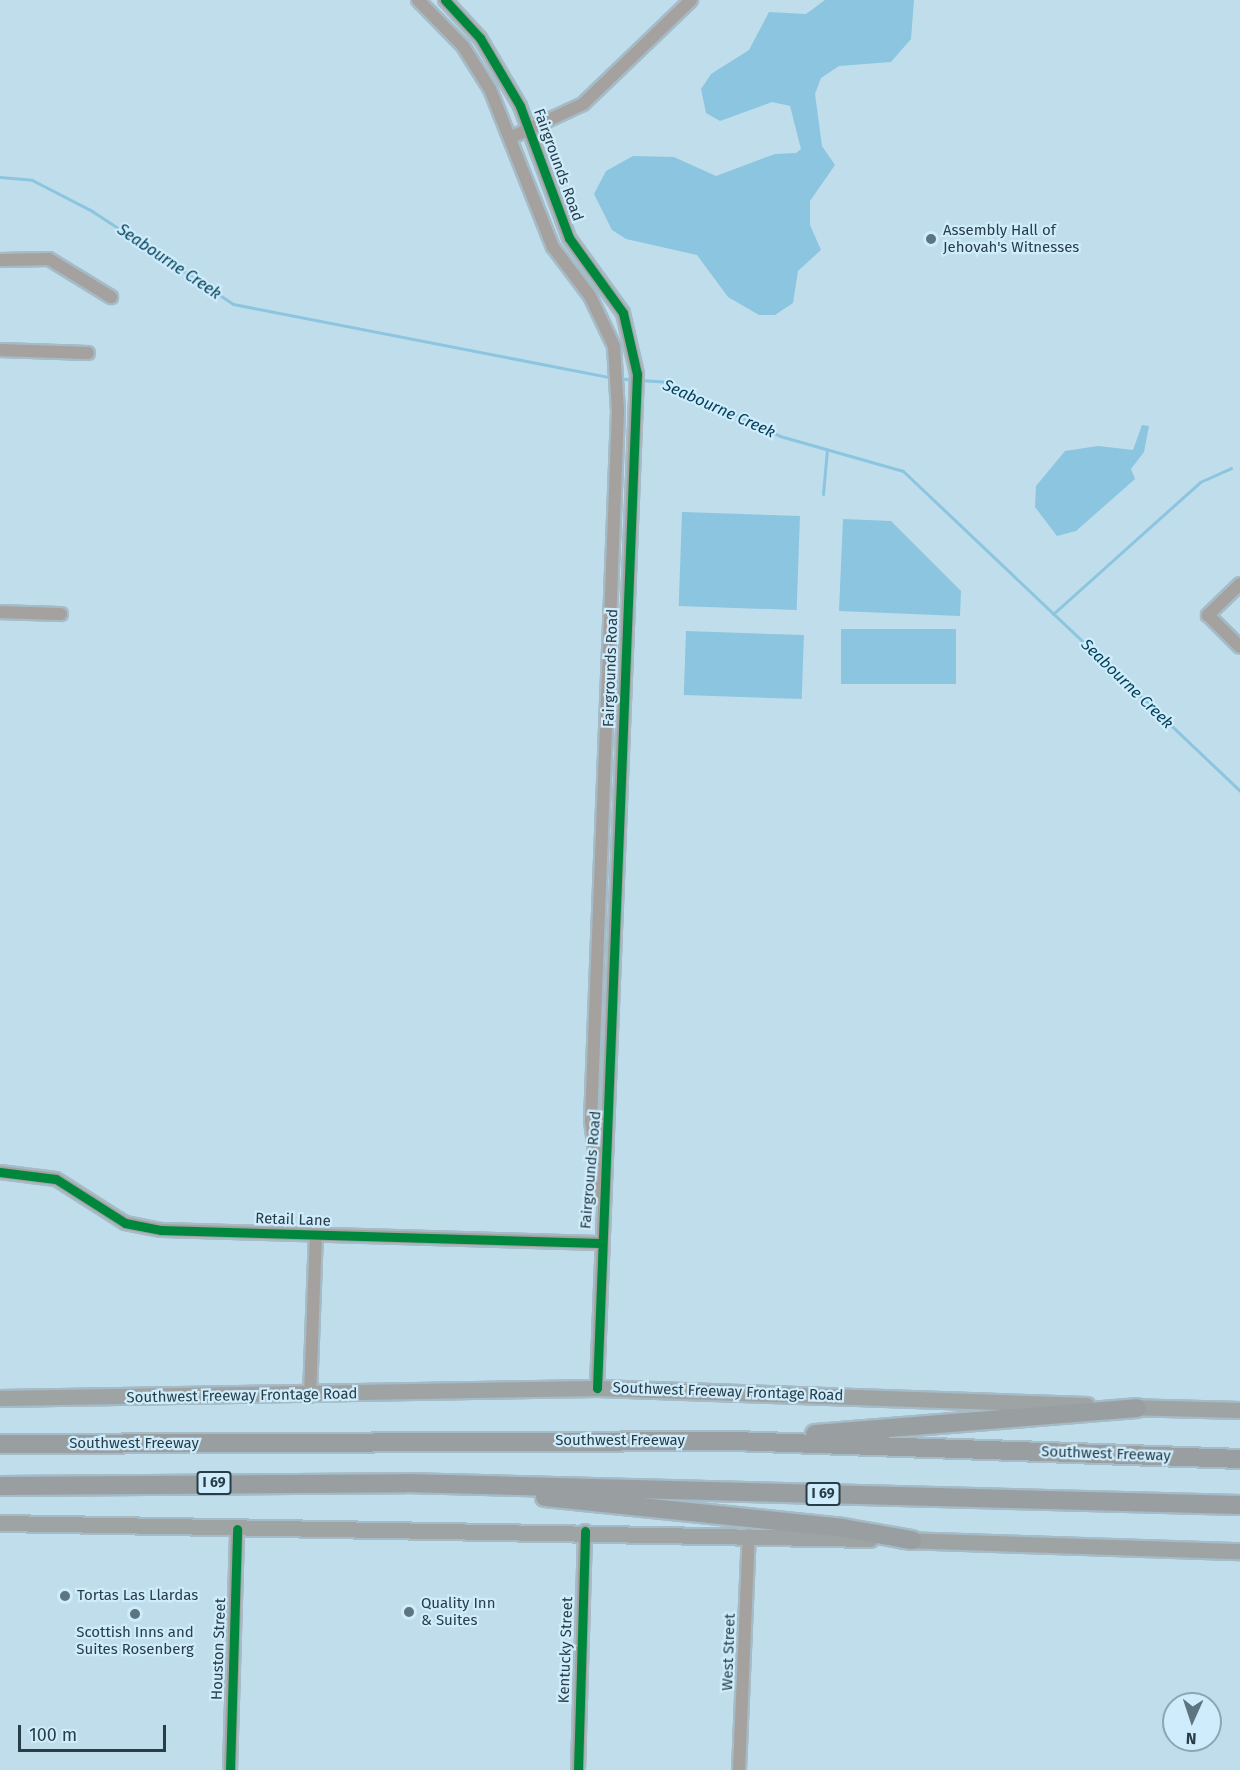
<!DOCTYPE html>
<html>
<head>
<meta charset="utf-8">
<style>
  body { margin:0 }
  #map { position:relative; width:1240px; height:1770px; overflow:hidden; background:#c0ddeb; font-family:"Fira Sans",sans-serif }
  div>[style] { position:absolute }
  .water>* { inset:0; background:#8cc5e0; transform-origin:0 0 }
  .stream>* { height:3px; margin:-1.5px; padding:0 1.5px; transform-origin:1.5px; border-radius:1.5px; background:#8cc5e0 }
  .roads { filter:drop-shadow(2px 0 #a5bbc7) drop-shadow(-2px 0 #a5bbc7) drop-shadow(0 2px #a5bbc7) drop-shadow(0 -2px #a5bbc7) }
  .minor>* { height:12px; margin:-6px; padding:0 6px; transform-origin:6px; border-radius:6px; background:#a4a19e }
  .major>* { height:15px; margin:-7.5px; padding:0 7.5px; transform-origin:7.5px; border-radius:7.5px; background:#9ea3a4 }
  .highway>* { height:18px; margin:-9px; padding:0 9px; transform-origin:9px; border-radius:9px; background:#999ea0 }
  .cycleway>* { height:9px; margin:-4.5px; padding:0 4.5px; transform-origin:4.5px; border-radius:4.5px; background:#00873e }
  .dots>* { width:16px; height:16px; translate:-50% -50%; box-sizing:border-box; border:3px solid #ceecfc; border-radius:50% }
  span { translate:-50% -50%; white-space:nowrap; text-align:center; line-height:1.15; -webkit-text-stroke:4.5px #ceecfc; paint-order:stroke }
  .shield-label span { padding:2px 4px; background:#ceecfc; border:2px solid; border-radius:4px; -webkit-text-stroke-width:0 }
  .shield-label { font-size:14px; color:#283d47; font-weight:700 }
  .street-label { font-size:15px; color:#283d47 }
  .poi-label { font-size:15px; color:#283d47 }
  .left { translate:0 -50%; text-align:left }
  .water-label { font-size:16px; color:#003e55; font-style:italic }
  .north { position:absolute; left:1162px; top:1692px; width:60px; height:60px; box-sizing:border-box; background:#ceecfc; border:2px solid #8ca6b4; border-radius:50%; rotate:183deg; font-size:16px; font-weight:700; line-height:24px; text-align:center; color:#283d47 }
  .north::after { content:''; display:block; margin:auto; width:21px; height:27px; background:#5d7580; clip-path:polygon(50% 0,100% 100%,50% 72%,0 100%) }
  .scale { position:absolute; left:18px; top:1725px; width:148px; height:27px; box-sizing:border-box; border:3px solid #283d47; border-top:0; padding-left:8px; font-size:18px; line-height:21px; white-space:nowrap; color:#283d47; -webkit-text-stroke:4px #ceecfc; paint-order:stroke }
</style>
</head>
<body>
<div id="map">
  <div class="water">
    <div style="clip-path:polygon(825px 0,914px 0,911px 39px,891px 62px,839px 66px,821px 78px,815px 94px,822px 146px,835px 165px,810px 201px,810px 225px,821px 250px,798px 271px,793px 303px,775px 315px,759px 315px,728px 297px,697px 255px,626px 239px,612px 230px,594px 194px,606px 171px,633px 156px,674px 157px,716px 176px,775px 154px,796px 153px,801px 149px,790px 106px,772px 102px,720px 121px,706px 113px,701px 89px,711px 74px,749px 50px,769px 12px,806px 14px)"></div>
    <div style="clip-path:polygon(1142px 425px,1149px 426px,1144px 452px,1131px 469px,1135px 479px,1076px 531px,1057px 536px,1035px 507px,1036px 486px,1065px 451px,1098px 446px,1133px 450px)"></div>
    <div style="left:682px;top:512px;width:118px;height:94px;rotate:2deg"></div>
    <div style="clip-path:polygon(843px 519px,891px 521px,961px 591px,960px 616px,839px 611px)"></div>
    <div style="left:841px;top:629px;width:115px;height:55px"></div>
    <div style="left:686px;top:631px;width:118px;height:64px;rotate:2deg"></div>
  </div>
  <div class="stream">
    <div style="left:0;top:177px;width:32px;rotate:5deg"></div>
    <div style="left:32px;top:180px;width:68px;rotate:27.3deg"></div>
    <div style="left:92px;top:211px;width:169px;rotate:33.4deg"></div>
    <div style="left:233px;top:304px;width:386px;rotate:11deg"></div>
    <div style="left:619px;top:378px;width:14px;rotate:8deg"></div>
    <div style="left:640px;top:380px;width:26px;rotate:4deg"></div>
    <div style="left:666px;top:382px;width:126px;rotate:25.3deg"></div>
    <div style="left:780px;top:436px;width:128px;rotate:15.9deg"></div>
    <div style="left:903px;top:471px;width:465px;rotate:43.5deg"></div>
    <div style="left:823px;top:494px;width:45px;rotate:-84.9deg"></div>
    <div style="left:1053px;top:614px;width:198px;rotate:-41.9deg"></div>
    <div style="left:1200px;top:482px;width:34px;rotate:-24deg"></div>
  </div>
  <div class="roads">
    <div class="minor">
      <div style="left:418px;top:0;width:64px;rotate:45.6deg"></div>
      <div style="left:463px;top:46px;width:51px;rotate:57.9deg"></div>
      <div style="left:490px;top:89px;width:170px;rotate:68.3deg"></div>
      <div style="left:553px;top:247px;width:61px;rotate:52.9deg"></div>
      <div style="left:590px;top:296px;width:55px;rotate:64.4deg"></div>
      <div style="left:614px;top:346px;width:66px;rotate:86.5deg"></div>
      <div style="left:618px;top:412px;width:710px;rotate:92.18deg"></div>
      <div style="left:591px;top:1121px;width:76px;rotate:82.4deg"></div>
      <div style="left:445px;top:0;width:52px;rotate:47.4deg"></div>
      <div style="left:480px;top:38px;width:79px;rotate:59.5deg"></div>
      <div style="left:520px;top:106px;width:141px;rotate:69.6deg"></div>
      <div style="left:569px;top:238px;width:92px;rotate:54.2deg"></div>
      <div style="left:623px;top:313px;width:63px;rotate:77.1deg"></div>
      <div style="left:637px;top:374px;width:1015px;rotate:92.26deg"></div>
      <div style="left:512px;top:137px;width:78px;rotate:-24.9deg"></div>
      <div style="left:583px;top:104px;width:150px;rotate:-43.9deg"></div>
      <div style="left:0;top:260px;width:49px;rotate:-1.2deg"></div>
      <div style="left:49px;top:259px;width:73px;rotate:31.5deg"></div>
      <div style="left:0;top:350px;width:88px;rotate:2deg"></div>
      <div style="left:1240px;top:584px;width:45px;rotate:135.9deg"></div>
      <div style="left:1208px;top:615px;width:45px;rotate:45deg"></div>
      <div style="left:0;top:612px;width:61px;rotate:1.9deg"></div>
      <div style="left:0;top:1172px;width:56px;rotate:7.1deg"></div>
      <div style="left:56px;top:1179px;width:82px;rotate:32.5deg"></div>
      <div style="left:125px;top:1223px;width:37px;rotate:11deg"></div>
      <div style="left:161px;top:1230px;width:439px;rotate:1.7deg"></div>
      <div style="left:310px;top:1396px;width:160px;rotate:-87.9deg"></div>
      <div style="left:230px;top:1770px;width:241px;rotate:-88.3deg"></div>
      <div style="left:578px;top:1770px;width:239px;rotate:-88.3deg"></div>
      <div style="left:739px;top:1770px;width:235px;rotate:-87.6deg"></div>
    </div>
    <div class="major">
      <div style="left:0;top:1398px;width:597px;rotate:-0.96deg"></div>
      <div style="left:597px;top:1388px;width:490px;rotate:2deg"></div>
      <div style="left:1126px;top:1407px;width:114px;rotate:1.5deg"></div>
      <div style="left:0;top:1523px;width:870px;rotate:1.05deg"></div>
      <div style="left:903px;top:1540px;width:337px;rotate:1.9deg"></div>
    </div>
    <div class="highway">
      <div style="left:815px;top:1434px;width:323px;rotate:-4.6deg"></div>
      <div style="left:0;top:1444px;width:733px;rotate:-0.23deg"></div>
      <div style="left:733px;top:1441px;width:507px;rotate:2.03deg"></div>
      <div style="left:0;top:1486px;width:406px;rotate:-0.4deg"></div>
      <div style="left:406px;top:1483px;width:834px;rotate:1.51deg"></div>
      <div style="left:545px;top:1497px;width:300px;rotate:5.9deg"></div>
      <div style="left:843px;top:1528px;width:70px;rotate:9.9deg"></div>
    </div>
  </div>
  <div class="cycleway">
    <div style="left:445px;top:0;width:52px;rotate:47.4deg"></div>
    <div style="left:480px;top:38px;width:79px;rotate:59.5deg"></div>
    <div style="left:520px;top:106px;width:141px;rotate:69.6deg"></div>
    <div style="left:569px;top:238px;width:92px;rotate:54.2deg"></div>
    <div style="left:623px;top:313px;width:63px;rotate:77.1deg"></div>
    <div style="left:637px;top:374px;width:1015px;rotate:92.26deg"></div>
    <div style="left:0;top:1172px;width:56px;rotate:7.1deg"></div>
    <div style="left:56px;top:1179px;width:82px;rotate:32.5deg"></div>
    <div style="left:125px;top:1223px;width:37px;rotate:11deg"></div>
    <div style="left:161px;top:1230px;width:439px;rotate:1.7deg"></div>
    <div style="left:230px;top:1770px;width:241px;rotate:-88.3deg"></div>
    <div style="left:578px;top:1770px;width:239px;rotate:-88.3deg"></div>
  </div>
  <div class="dots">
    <div style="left:931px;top:239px;background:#5d7580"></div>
    <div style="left:65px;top:1596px;background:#5d7580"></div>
    <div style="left:409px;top:1612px;background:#5d7580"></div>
    <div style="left:135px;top:1614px;background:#5d7580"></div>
  </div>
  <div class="shield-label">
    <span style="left:214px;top:1483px">I 69</span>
    <span style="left:823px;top:1494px">I 69</span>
  </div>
  <div class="street-label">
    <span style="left:558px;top:165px;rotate:70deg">Fairgrounds Road</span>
    <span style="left:611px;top:668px;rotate:-88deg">Fairgrounds Road</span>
    <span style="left:591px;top:1170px;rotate:-85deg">Fairgrounds Road</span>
    <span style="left:293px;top:1220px;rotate:2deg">Retail Lane</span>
    <span style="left:728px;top:1392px;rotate:2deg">Southwest Freeway Frontage Road</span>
    <span style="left:242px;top:1396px;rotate:-1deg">Southwest Freeway Frontage Road</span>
    <span style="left:620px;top:1441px">Southwest Freeway</span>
    <span style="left:134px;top:1444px">Southwest Freeway</span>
    <span style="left:1106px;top:1454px;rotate:2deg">Southwest Freeway</span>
    <span style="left:219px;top:1649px;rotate:-88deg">Houston Street</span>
    <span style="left:566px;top:1650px;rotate:-88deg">Kentucky Street</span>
    <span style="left:729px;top:1652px;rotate:-88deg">West Street</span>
  </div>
  <div class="poi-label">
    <span class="left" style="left:943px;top:239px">Assembly Hall of<br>Jehovah's Witnesses</span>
    <span class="left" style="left:77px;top:1596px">Tortas Las Llardas</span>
    <span class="left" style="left:421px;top:1612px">Quality Inn<br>&amp; Suites</span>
    <span style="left:135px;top:1641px">Scottish Inns and<br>Suites Rosenberg</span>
  </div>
  <div class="water-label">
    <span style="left:169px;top:262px;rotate:34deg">Seabourne Creek</span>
    <span style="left:719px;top:409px;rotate:24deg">Seabourne Creek</span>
    <span style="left:1127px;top:684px;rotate:44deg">Seabourne Creek</span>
  </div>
  <div class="north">N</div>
  <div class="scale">100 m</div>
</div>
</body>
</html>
